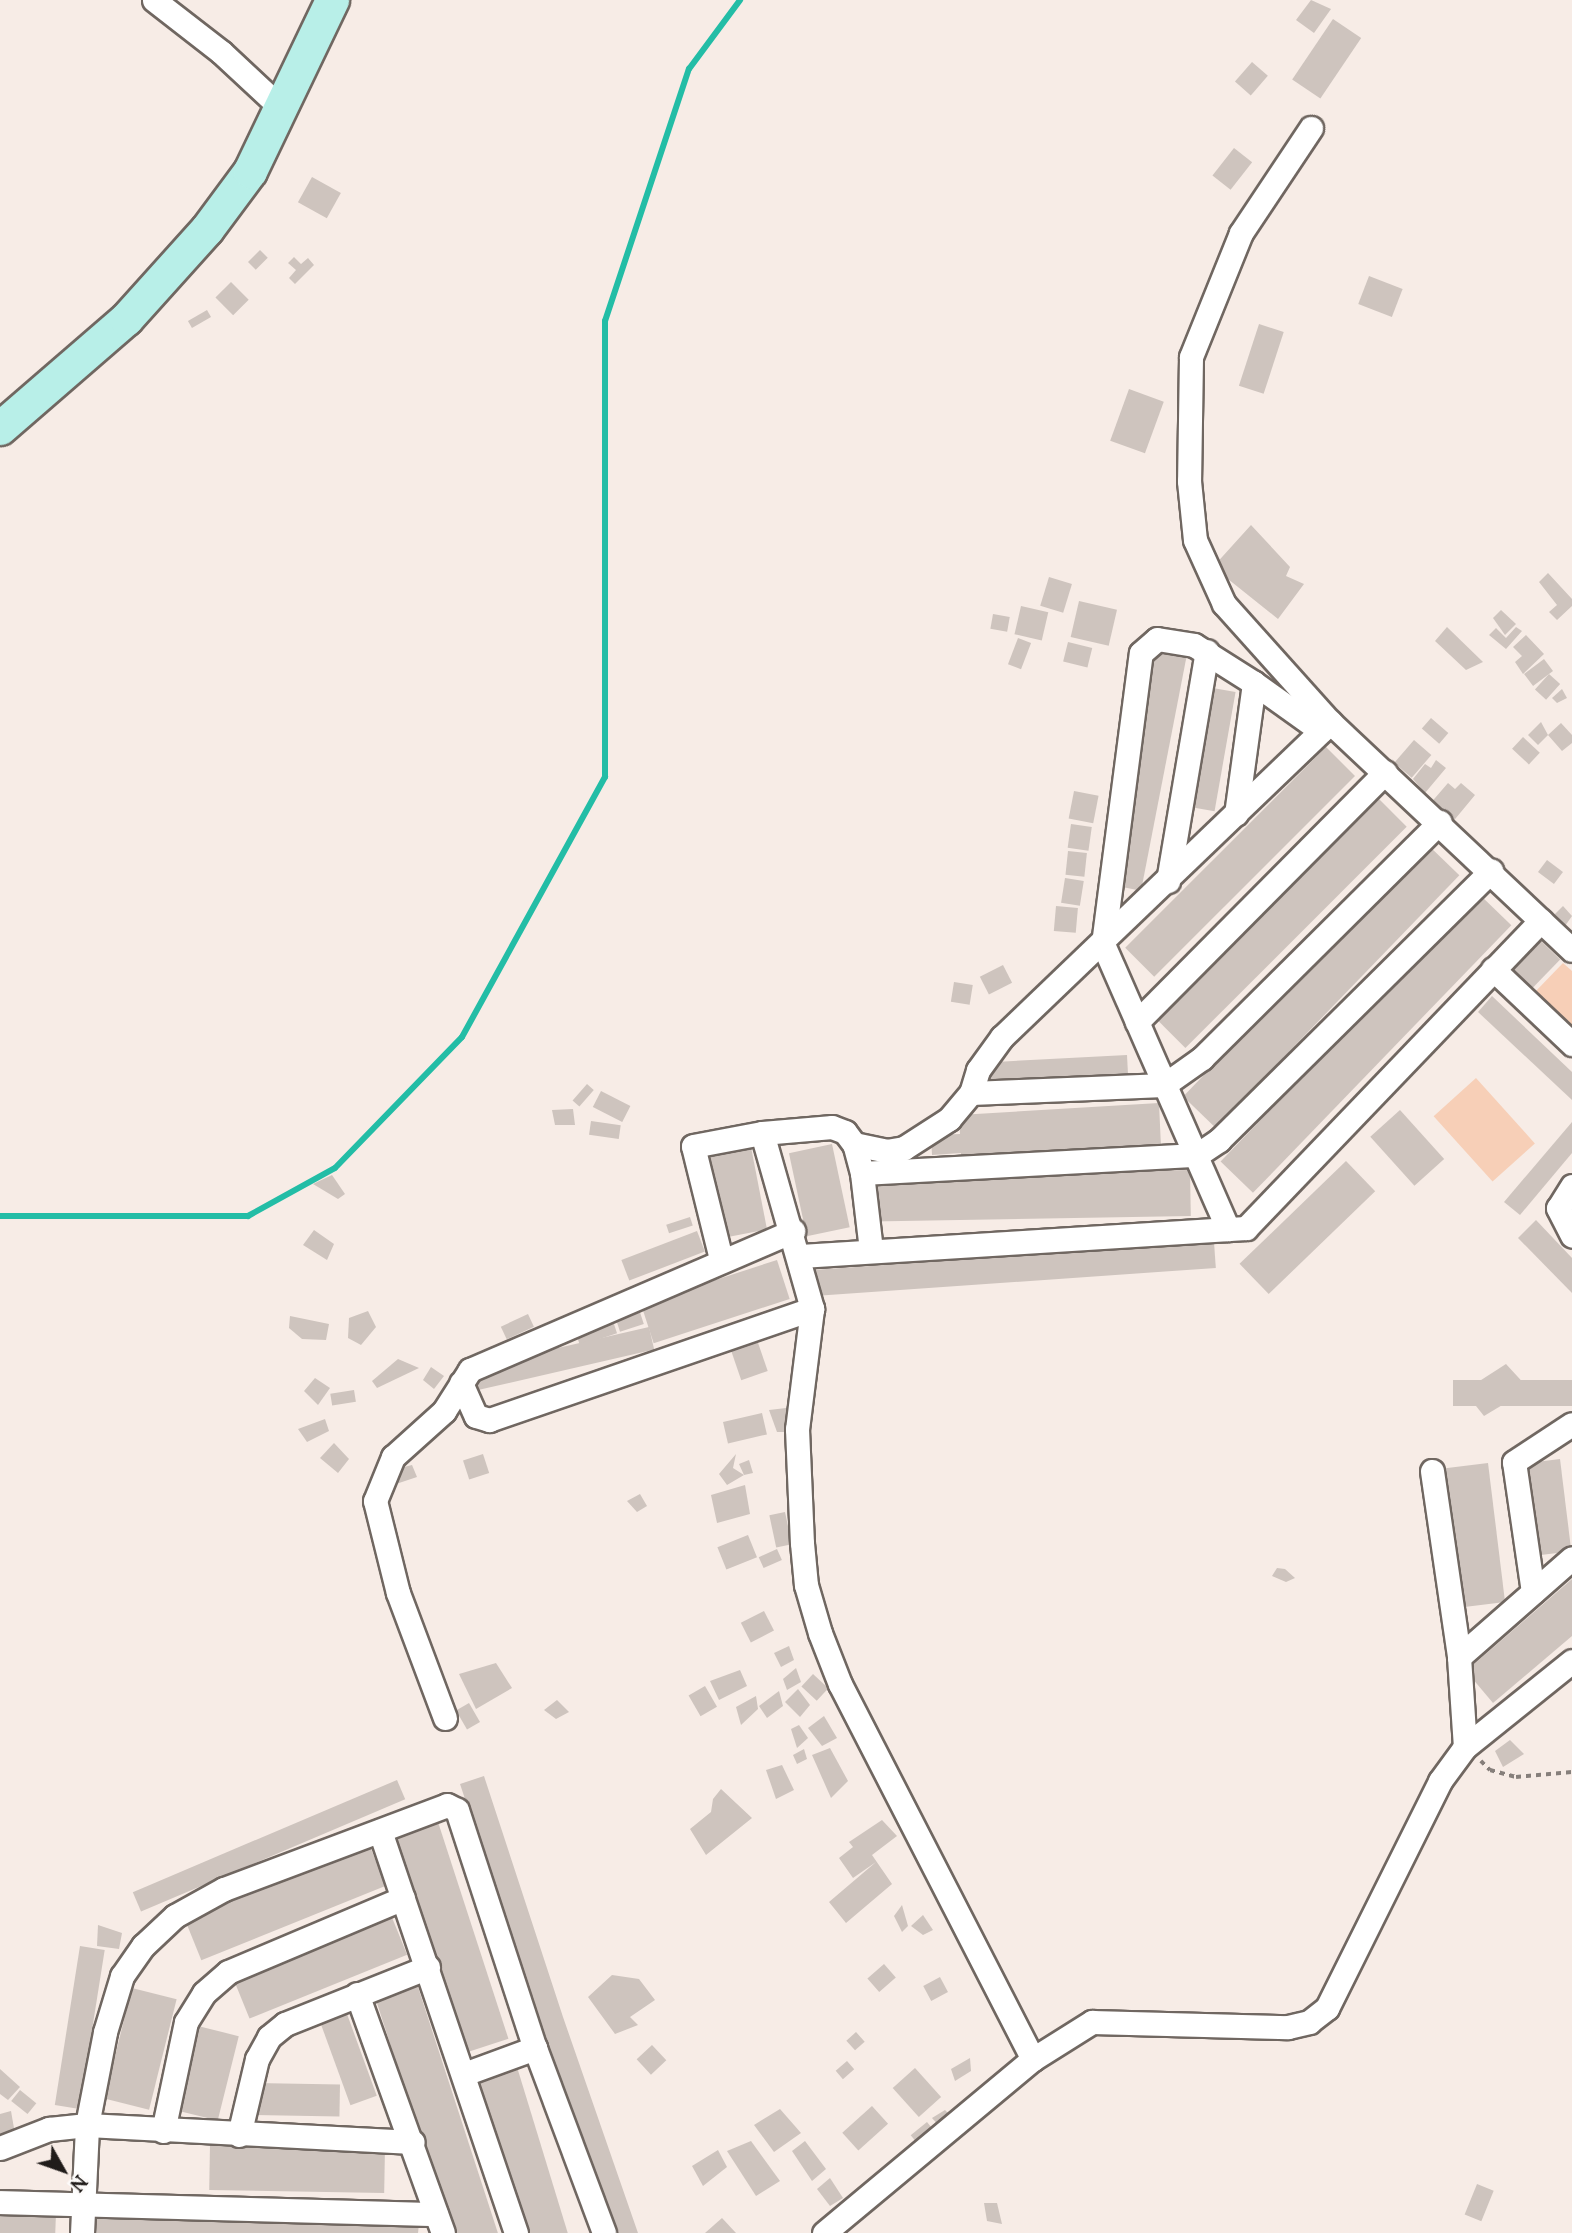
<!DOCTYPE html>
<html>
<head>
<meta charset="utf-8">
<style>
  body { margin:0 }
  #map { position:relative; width:1572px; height:2233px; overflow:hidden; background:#f7ece6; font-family:Lora,serif }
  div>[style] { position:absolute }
  .green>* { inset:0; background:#f7cfb7; transform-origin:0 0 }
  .stream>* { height:6px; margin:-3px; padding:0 3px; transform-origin:3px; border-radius:3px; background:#23bda6 }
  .building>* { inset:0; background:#cec4be; transform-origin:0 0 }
  .path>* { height:3.5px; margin-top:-1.75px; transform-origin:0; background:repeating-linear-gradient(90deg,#867f7b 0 5px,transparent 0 10px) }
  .roads { filter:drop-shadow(2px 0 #706761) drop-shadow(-2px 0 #706761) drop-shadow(0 2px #706761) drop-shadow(0 -2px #706761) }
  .street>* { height:23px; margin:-11.5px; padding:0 11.5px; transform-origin:11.5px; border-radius:11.5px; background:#fff }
  .secondary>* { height:33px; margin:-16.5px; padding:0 16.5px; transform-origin:16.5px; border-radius:16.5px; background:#b8efe8 }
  span { translate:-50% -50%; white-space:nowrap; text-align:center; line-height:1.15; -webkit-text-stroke:6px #fdfbfa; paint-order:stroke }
  .north { position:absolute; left:28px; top:2135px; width:70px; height:70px; -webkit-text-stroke:5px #fdfbfa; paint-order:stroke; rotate:130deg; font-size:19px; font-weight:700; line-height:28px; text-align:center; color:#201c1a }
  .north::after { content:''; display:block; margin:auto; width:24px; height:32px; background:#201c1a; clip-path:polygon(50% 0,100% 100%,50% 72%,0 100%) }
</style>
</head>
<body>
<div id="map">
  <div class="green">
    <div style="clip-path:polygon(1563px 963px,1572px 971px,1572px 1029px,1534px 993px)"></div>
    <div style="left:1476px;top:1078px;width:88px;height:57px;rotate:48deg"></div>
  </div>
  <div class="stream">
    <div style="left:0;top:1216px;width:248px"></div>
    <div style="left:248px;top:1216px;width:99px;rotate:-28.9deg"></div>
    <div style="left:335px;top:1168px;width:182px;rotate:-45.9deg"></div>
    <div style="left:462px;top:1037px;width:297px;rotate:-61.2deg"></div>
    <div style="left:605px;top:777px;width:456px;rotate:-90deg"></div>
    <div style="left:605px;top:321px;width:266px;rotate:-71.6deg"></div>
    <div style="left:689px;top:69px;width:86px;rotate:-53.5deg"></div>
  </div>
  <div class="building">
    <div style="clip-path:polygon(1311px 0,1331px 9px,1314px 33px,1296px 20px)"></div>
    <div style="left:1333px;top:19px;width:34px;height:73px;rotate:34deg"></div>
    <div style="left:1252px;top:62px;width:21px;height:26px;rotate:41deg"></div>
    <div style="left:1234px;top:148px;width:23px;height:35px;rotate:38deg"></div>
    <div style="left:312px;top:177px;width:33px;height:29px;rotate:29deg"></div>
    <div style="left:260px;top:250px;width:11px;height:17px;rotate:45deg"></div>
    <div style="clip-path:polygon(294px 257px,301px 264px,308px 258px,314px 265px,295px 284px,289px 278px,296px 270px,288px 263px)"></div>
    <div style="left:1369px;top:276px;width:36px;height:30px;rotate:21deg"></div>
    <div style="left:231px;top:282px;width:25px;height:22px;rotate:45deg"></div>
    <div style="left:207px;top:310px;width:8px;height:22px;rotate:60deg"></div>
    <div style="left:1259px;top:324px;width:26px;height:65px;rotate:18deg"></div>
    <div style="left:1129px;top:389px;width:37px;height:55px;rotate:20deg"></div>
    <div style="clip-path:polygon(1251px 525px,1290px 567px,1286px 576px,1304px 584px,1278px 619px,1213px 567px)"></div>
    <div style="clip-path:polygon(1548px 573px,1572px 599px,1572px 606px,1557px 620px,1549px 612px,1557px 605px,1539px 582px)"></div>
    <div style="left:1049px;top:577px;width:24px;height:30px;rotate:17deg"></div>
    <div style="left:1079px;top:601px;width:39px;height:37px;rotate:13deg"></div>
    <div style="left:1021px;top:606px;width:28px;height:29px;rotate:13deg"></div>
    <div style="clip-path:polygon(1501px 610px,1516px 624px,1505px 635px,1493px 618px)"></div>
    <div style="left:993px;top:614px;width:17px;height:15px;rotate:10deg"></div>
    <div style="clip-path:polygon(1447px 627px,1483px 662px,1466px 670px,1435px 641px)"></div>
    <div style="clip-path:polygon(1516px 627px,1522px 631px,1506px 649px,1489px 635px,1496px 628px,1506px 638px)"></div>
    <div style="clip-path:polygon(1526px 635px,1544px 654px,1523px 674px,1515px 662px,1522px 656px,1513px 647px)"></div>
    <div style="left:1018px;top:638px;width:14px;height:28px;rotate:21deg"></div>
    <div style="left:1068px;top:642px;width:25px;height:20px;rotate:14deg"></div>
    <div style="left:1156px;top:646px;width:32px;height:243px;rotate:11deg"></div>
    <div style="left:1544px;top:659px;width:15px;height:25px;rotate:53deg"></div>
    <div style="left:1549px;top:674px;width:15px;height:21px;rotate:42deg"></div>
    <div style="left:1207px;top:687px;width:29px;height:121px;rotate:10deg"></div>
    <div style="clip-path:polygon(1562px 689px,1567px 698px,1557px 703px,1552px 698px)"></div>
    <div style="left:1431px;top:718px;width:23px;height:14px;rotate:41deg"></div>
    <div style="clip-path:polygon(1541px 722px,1548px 735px,1538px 745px,1528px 735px)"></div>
    <div style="clip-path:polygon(1561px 723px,1572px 735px,1572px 743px,1562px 751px,1548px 735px)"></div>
    <div style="left:1523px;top:737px;width:23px;height:16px;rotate:43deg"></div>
    <div style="left:1414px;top:740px;width:23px;height:30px;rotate:41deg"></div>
    <div style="left:1326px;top:747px;width:41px;height:284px;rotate:45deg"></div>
    <div style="clip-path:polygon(1436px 760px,1446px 768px,1425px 793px,1413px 779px,1425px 764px,1431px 768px)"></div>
    <div style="clip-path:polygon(1448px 783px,1455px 789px,1461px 783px,1475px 795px,1451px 824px,1429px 805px)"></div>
    <div style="left:1074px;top:791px;width:25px;height:28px;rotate:11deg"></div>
    <div style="left:1377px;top:797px;width:42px;height:313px;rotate:45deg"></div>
    <div style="left:1071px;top:824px;width:21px;height:24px;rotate:8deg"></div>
    <div style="left:1427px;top:844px;width:45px;height:351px;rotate:44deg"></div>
    <div style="left:1068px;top:851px;width:19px;height:24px;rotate:6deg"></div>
    <div style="left:1547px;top:860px;width:20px;height:15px;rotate:37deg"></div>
    <div style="left:1065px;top:878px;width:19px;height:25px;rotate:9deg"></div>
    <div style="left:1479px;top:894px;width:45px;height:372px;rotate:44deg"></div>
    <div style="left:1056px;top:906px;width:22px;height:25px;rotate:5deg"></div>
    <div style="clip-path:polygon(1563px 906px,1572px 916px,1565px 926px,1554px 915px)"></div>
    <div style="left:1540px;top:940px;width:28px;height:47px;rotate:44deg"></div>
    <div style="left:1003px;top:965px;width:20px;height:26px;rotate:63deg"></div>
    <div style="left:954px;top:982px;width:19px;height:20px;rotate:9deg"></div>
    <div style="clip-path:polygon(1492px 996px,1572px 1072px,1572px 1100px,1478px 1012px)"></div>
    <div style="left:1127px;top:1055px;width:21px;height:141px;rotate:87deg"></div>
    <div style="left:587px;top:1084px;width:9px;height:22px;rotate:41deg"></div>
    <div style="left:601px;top:1091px;width:33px;height:18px;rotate:27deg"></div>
    <div style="clip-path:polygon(1159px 1103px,1161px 1147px,961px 1160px,961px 1153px,932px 1155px,931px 1135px,960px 1134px,959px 1115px)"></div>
    <div style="clip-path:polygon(573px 1109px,575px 1125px,555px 1125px,552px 1110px)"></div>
    <div style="left:1400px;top:1110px;width:66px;height:40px;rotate:48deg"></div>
    <div style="left:591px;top:1121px;width:30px;height:14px;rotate:8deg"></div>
    <div style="clip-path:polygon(1572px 1122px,1572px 1153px,1520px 1215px,1504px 1202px)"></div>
    <div style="left:832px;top:1144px;width:85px;height:44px;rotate:78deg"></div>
    <div style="left:751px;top:1147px;width:84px;height:49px;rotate:79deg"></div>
    <div style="left:1346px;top:1161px;width:42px;height:148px;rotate:46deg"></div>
    <div style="left:1190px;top:1170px;width:46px;height:319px;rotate:89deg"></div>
    <div style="clip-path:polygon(332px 1175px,345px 1194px,338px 1199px,313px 1184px)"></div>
    <div style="left:690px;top:1217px;width:9px;height:25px;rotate:72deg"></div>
    <div style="clip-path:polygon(1536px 1220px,1572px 1258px,1572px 1293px,1518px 1238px)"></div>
    <div style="clip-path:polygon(314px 1230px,334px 1244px,327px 1260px,303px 1245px)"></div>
    <div style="left:697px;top:1231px;width:22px;height:81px;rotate:69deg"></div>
    <div style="left:1214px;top:1242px;width:26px;height:399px;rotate:86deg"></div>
    <div style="left:777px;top:1260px;width:41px;height:143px;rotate:72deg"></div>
    <div style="left:637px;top:1303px;width:22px;height:25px;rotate:72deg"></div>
    <div style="clip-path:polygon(368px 1311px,376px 1327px,361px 1345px,348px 1338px,349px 1318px)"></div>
    <div style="left:528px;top:1314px;width:14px;height:30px;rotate:65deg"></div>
    <div style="clip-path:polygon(290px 1316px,329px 1324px,326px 1340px,302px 1339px,289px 1328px)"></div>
    <div style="left:613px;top:1321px;width:13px;height:39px;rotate:72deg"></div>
    <div style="left:649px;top:1327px;width:23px;height:192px;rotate:77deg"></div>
    <div style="left:756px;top:1337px;width:36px;height:28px;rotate:71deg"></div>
    <div style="clip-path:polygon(398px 1359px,419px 1368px,377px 1388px,372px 1381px)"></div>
    <div style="clip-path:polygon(1506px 1364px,1529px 1389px,1484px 1416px,1464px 1391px)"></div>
    <div style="clip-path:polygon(431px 1367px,444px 1376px,434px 1389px,423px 1380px)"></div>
    <div style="clip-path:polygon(315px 1378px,330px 1388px,318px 1405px,304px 1391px)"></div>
    <div style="left:1572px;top:1380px;width:26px;height:119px;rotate:90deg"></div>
    <div style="left:354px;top:1390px;width:12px;height:24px;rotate:81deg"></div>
    <div style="clip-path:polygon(786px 1408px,788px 1432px,777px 1432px,769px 1410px)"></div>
    <div style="left:762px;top:1413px;width:22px;height:40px;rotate:77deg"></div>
    <div style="clip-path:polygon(325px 1419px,329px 1431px,307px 1442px,298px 1429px)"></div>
    <div style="clip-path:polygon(334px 1443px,349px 1459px,338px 1473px,320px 1458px)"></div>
    <div style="left:483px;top:1454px;width:20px;height:21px;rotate:72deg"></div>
    <div style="clip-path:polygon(736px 1454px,733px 1468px,744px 1475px,727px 1485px,719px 1474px)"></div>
    <div style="left:1560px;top:1459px;width:93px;height:41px;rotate:83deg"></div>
    <div style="clip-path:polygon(749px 1460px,753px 1473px,744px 1475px,739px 1464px)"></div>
    <div style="left:1488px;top:1463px;width:140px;height:43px;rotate:83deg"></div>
    <div style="clip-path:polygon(412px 1465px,417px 1477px,393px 1485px,392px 1470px)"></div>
    <div style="clip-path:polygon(745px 1485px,750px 1514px,717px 1523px,711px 1495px)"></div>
    <div style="clip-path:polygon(640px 1494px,647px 1506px,637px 1512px,627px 1501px)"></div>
    <div style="left:785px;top:1512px;width:33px;height:16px;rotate:78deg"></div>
    <div style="left:748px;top:1535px;width:24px;height:33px;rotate:68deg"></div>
    <div style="left:777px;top:1549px;width:12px;height:20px;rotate:66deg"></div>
    <div style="clip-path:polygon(1277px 1568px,1285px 1569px,1295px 1578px,1286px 1582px,1272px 1576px)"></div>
    <div style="clip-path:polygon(1572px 1579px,1572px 1636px,1493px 1703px,1466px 1671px)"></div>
    <div style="left:764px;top:1611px;width:22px;height:26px;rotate:63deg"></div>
    <div style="clip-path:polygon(789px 1646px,794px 1660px,781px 1667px,774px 1653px)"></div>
    <div style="clip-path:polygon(496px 1663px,512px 1688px,476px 1709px,459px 1674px)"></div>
    <div style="clip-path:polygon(796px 1668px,801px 1682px,787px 1690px,783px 1679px)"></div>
    <div style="clip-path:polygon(740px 1670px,747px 1686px,719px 1700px,710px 1681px)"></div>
    <div style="left:813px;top:1674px;width:21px;height:17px;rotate:43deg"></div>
    <div style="left:705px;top:1686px;width:24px;height:19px;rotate:60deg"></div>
    <div style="clip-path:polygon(798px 1689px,810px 1705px,800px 1717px,785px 1702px)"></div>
    <div style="clip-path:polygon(779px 1691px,783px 1706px,767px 1718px,759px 1706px)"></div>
    <div style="clip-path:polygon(756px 1696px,758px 1709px,741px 1725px,736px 1707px)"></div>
    <div style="clip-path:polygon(557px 1700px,569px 1712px,556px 1719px,544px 1710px)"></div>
    <div style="left:469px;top:1703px;width:22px;height:15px;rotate:60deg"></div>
    <div style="clip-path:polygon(824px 1716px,837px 1738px,822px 1746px,808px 1728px)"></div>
    <div style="clip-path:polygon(799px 1725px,808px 1738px,797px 1748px,791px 1729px)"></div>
    <div style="clip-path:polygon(1510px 1740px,1524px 1754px,1503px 1767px,1495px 1751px)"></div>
    <div style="clip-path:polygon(830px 1748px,848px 1781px,831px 1798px,812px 1755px)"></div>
    <div style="clip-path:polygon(804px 1749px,807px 1759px,797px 1764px,793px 1755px)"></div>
    <div style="clip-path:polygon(782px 1765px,794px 1790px,776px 1799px,766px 1770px)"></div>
    <div style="clip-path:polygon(484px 1776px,563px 2017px,638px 2233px,612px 2233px,576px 2131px,460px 1784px)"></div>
    <div style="left:397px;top:1780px;width:21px;height:287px;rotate:67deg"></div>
    <div style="clip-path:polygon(721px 1789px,752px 1818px,706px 1855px,690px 1829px,711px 1812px,713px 1799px)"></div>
    <div style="clip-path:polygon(882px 1820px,897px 1836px,872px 1855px,892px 1884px,846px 1923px,829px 1902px,876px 1862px,853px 1878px,839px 1858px,853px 1847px,849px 1842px)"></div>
    <div style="left:438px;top:1822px;width:228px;height:46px;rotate:72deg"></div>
    <div style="left:369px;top:1844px;width:45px;height:199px;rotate:68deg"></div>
    <div style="clip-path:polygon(902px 1905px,908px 1926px,902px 1932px,894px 1916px)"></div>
    <div style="left:391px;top:1915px;width:43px;height:170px;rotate:68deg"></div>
    <div style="clip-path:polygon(923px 1915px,933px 1930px,923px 1935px,911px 1926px)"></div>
    <div style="clip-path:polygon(98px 1925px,122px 1933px,119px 1949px,97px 1946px)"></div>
    <div style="left:80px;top:1946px;width:25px;height:161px;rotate:9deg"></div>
    <div style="left:884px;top:1964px;width:18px;height:22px;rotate:49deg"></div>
    <div style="clip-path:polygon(612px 1975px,639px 1979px,655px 2000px,630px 2017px,638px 2025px,615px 2034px,588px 1997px)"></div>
    <div style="left:940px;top:1977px;width:17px;height:19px;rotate:62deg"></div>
    <div style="left:417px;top:1984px;width:262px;height:44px;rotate:72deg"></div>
    <div style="left:132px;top:1988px;width:46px;height:114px;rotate:14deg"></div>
    <div style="left:347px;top:2014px;width:87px;height:28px;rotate:70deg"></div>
    <div style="left:198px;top:2026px;width:42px;height:87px;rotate:14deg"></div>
    <div style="left:856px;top:2032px;width:13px;height:13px;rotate:48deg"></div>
    <div style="left:652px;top:2045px;width:21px;height:21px;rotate:47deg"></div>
    <div style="clip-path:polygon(970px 2058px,971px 2071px,955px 2081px,951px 2069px)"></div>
    <div style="left:847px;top:2061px;width:11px;height:15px;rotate:49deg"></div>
    <div style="left:517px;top:2067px;width:174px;height:45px;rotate:73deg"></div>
    <div style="left:915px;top:2068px;width:39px;height:30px;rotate:48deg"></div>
    <div style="clip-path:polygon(0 2069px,20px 2087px,8px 2100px,0 2094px)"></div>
    <div style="left:255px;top:2083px;width:85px;height:32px;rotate:1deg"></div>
    <div style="left:20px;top:2090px;width:21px;height:14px;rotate:39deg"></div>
    <div style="left:872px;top:2106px;width:24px;height:40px;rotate:48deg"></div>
    <div style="clip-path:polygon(780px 2109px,801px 2133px,774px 2152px,754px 2125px)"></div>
    <div style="clip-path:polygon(945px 2110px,953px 2118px,940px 2127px,932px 2118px)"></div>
    <div style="clip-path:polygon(11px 2111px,15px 2134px,0 2137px,0 2114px)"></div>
    <div style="left:927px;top:2122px;width:13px;height:21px;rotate:51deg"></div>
    <div style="clip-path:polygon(751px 2141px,780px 2181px,756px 2196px,727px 2151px)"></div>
    <div style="clip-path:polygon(805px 2141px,826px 2169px,812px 2181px,792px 2151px)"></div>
    <div style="left:210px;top:2145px;width:175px;height:45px;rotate:1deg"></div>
    <div style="clip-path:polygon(718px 2150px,727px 2167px,703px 2186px,692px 2166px)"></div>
    <div style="clip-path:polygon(830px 2178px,843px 2198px,830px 2206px,817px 2189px)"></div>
    <div style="left:1477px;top:2184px;width:18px;height:33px;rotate:22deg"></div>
    <div style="clip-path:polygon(984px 2203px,997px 2203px,1002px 2224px,987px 2221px)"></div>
    <div style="left:0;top:2211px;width:56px;height:22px;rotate:2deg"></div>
    <div style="clip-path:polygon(95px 2214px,419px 2224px,418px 2233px,94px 2233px)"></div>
    <div style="clip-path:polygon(722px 2218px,736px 2233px,705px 2233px)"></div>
  </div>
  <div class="path">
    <div style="left:1481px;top:1761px;width:13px;rotate:45deg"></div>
    <div style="left:1490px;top:1770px;width:27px;rotate:15deg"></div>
    <div style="left:1516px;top:1777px;width:56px;rotate:-5.1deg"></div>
  </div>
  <div class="roads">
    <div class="street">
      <div style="left:154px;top:0;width:85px;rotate:37.8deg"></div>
      <div style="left:221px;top:52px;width:82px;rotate:43deg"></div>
      <div style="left:1311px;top:128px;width:126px;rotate:123.7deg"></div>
      <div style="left:1241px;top:233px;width:134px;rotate:112deg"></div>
      <div style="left:1191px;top:357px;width:124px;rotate:90.9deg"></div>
      <div style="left:1189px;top:481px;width:59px;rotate:84.2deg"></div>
      <div style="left:1195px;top:540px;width:70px;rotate:65.6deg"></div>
      <div style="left:1224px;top:604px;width:159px;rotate:48.1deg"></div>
      <div style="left:1330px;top:722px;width:332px;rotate:43.3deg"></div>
      <div style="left:1254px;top:683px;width:82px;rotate:35.6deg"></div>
      <div style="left:1168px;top:881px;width:233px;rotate:-80.4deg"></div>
      <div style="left:1493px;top:969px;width:109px;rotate:43.5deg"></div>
      <div style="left:1137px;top:1022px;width:352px;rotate:-45.2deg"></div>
      <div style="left:971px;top:1093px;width:193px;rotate:-2.4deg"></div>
      <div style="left:1164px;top:1085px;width:47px;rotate:-35.4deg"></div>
      <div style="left:1202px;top:1058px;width:335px;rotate:-44.8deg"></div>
      <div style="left:854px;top:1144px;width:33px;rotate:12deg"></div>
      <div style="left:886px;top:1151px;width:18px;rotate:-9deg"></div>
      <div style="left:904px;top:1148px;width:54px;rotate:-32.8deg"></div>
      <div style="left:949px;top:1119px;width:34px;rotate:-50deg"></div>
      <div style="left:971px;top:1093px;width:24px;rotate:-73deg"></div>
      <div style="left:978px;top:1070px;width:41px;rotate:-54deg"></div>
      <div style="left:1002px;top:1037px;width:455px;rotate:-43.8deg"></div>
      <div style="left:862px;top:1173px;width:335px;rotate:-3.1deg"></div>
      <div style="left:1197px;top:1155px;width:27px;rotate:-34deg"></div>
      <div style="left:1219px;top:1140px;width:383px;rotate:-44.7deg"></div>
      <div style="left:1572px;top:1186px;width:26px;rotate:122deg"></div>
      <div style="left:1558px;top:1208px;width:31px;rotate:63deg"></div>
      <div style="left:1228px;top:1229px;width:311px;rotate:-113.7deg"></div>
      <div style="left:1103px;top:944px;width:293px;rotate:-82.6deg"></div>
      <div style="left:1141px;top:653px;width:21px;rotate:-41deg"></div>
      <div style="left:1157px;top:639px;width:37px;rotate:9deg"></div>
      <div style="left:1194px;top:645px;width:71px;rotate:32.3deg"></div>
      <div style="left:1254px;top:683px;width:132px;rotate:97.8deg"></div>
      <div style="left:871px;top:1250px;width:78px;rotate:-96.7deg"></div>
      <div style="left:862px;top:1173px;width:30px;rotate:-105deg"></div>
      <div style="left:854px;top:1144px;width:15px;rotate:-127deg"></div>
      <div style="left:845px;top:1132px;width:14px;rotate:-159deg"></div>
      <div style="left:832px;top:1127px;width:70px;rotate:175.1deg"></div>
      <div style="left:762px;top:1133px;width:183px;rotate:74.1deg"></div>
      <div style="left:812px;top:1309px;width:121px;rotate:97.1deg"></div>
      <div style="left:797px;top:1429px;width:114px;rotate:87.5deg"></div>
      <div style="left:802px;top:1543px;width:42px;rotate:84.6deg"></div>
      <div style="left:806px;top:1585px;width:50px;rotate:73.7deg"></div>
      <div style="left:820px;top:1633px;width:55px;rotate:68.6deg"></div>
      <div style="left:840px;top:1684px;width:422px;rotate:62.8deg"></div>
      <div style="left:800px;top:1256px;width:447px;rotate:-3.6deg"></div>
      <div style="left:1246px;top:1228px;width:426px;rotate:-46.2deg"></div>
      <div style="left:721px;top:1259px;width:116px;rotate:-103.9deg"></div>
      <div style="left:693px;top:1146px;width:70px;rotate:-10.7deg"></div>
      <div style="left:461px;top:1383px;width:36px;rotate:66deg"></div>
      <div style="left:476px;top:1416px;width:14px;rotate:17deg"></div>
      <div style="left:489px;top:1420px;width:342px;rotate:-19deg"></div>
      <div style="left:1432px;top:1471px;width:188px;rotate:81.7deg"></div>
      <div style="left:1459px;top:1657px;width:90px;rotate:86.2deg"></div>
      <div style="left:1533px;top:1592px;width:131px;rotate:-98.3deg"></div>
      <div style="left:1514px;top:1462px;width:69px;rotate:-33.2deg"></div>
      <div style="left:1459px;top:1657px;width:150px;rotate:-41.2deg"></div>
      <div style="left:445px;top:1718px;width:134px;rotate:-110.6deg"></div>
      <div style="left:398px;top:1593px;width:95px;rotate:-104deg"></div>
      <div style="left:375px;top:1501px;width:48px;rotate:-67.8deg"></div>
      <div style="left:393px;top:1457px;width:69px;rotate:-42deg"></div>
      <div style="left:444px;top:1411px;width:49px;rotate:-57.6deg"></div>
      <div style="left:470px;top:1370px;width:352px;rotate:-23.3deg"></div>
      <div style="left:380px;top:1831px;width:424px;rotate:71.3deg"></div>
      <div style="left:357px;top:1994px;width:254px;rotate:70.2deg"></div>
      <div style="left:464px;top:2074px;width:76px;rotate:-20.1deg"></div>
      <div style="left:163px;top:2131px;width:111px;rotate:-78.1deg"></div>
      <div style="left:186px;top:2022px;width:34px;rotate:-58deg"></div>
      <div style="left:204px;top:1993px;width:32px;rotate:-41deg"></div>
      <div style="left:228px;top:1972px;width:190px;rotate:-22.9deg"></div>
      <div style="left:239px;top:2135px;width:78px;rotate:-76.7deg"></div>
      <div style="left:257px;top:2059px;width:25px;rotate:-61deg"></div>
      <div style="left:269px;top:2037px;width:21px;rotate:-39deg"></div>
      <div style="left:285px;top:2024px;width:154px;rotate:-21.7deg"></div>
      <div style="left:0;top:2148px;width:53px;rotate:-21.2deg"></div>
      <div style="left:49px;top:2129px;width:38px;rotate:-6deg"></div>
      <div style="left:87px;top:2125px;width:326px;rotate:3deg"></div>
      <div style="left:0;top:2202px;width:436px;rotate:1.6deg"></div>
      <div style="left:82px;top:2233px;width:108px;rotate:-87.3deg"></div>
      <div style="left:87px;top:2125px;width:95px;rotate:-79deg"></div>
      <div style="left:105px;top:2032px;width:59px;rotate:-73.1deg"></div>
      <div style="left:122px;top:1976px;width:37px;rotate:-55deg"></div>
      <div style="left:143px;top:1946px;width:44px;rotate:-43.2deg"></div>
      <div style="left:175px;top:1916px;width:56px;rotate:-28.9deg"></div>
      <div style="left:224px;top:1889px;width:238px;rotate:-20.6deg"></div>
      <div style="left:447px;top:1805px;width:11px;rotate:27deg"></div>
      <div style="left:457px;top:1810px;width:250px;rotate:71.9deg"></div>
      <div style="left:535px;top:2048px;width:197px;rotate:69.5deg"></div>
      <div style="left:824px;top:2233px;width:272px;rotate:-39.8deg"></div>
      <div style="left:1033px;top:2059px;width:70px;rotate:-32.1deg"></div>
      <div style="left:1092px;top:2022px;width:196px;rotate:1.5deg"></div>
      <div style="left:1288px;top:2027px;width:22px;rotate:-13deg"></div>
      <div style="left:1309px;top:2022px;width:23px;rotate:-38deg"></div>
      <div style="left:1327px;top:2008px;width:254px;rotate:-63.5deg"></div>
      <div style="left:1440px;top:1781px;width:42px;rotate:-53.7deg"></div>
      <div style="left:1465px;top:1747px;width:137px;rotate:-38.8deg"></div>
    </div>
    <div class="secondary">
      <div style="left:0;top:428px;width:167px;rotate:-40.9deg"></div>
      <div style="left:126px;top:319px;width:121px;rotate:-48deg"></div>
      <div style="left:207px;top:229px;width:72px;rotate:-53.4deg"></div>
      <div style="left:250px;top:171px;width:190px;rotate:-64.4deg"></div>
    </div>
  </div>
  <div class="north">N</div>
</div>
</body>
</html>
